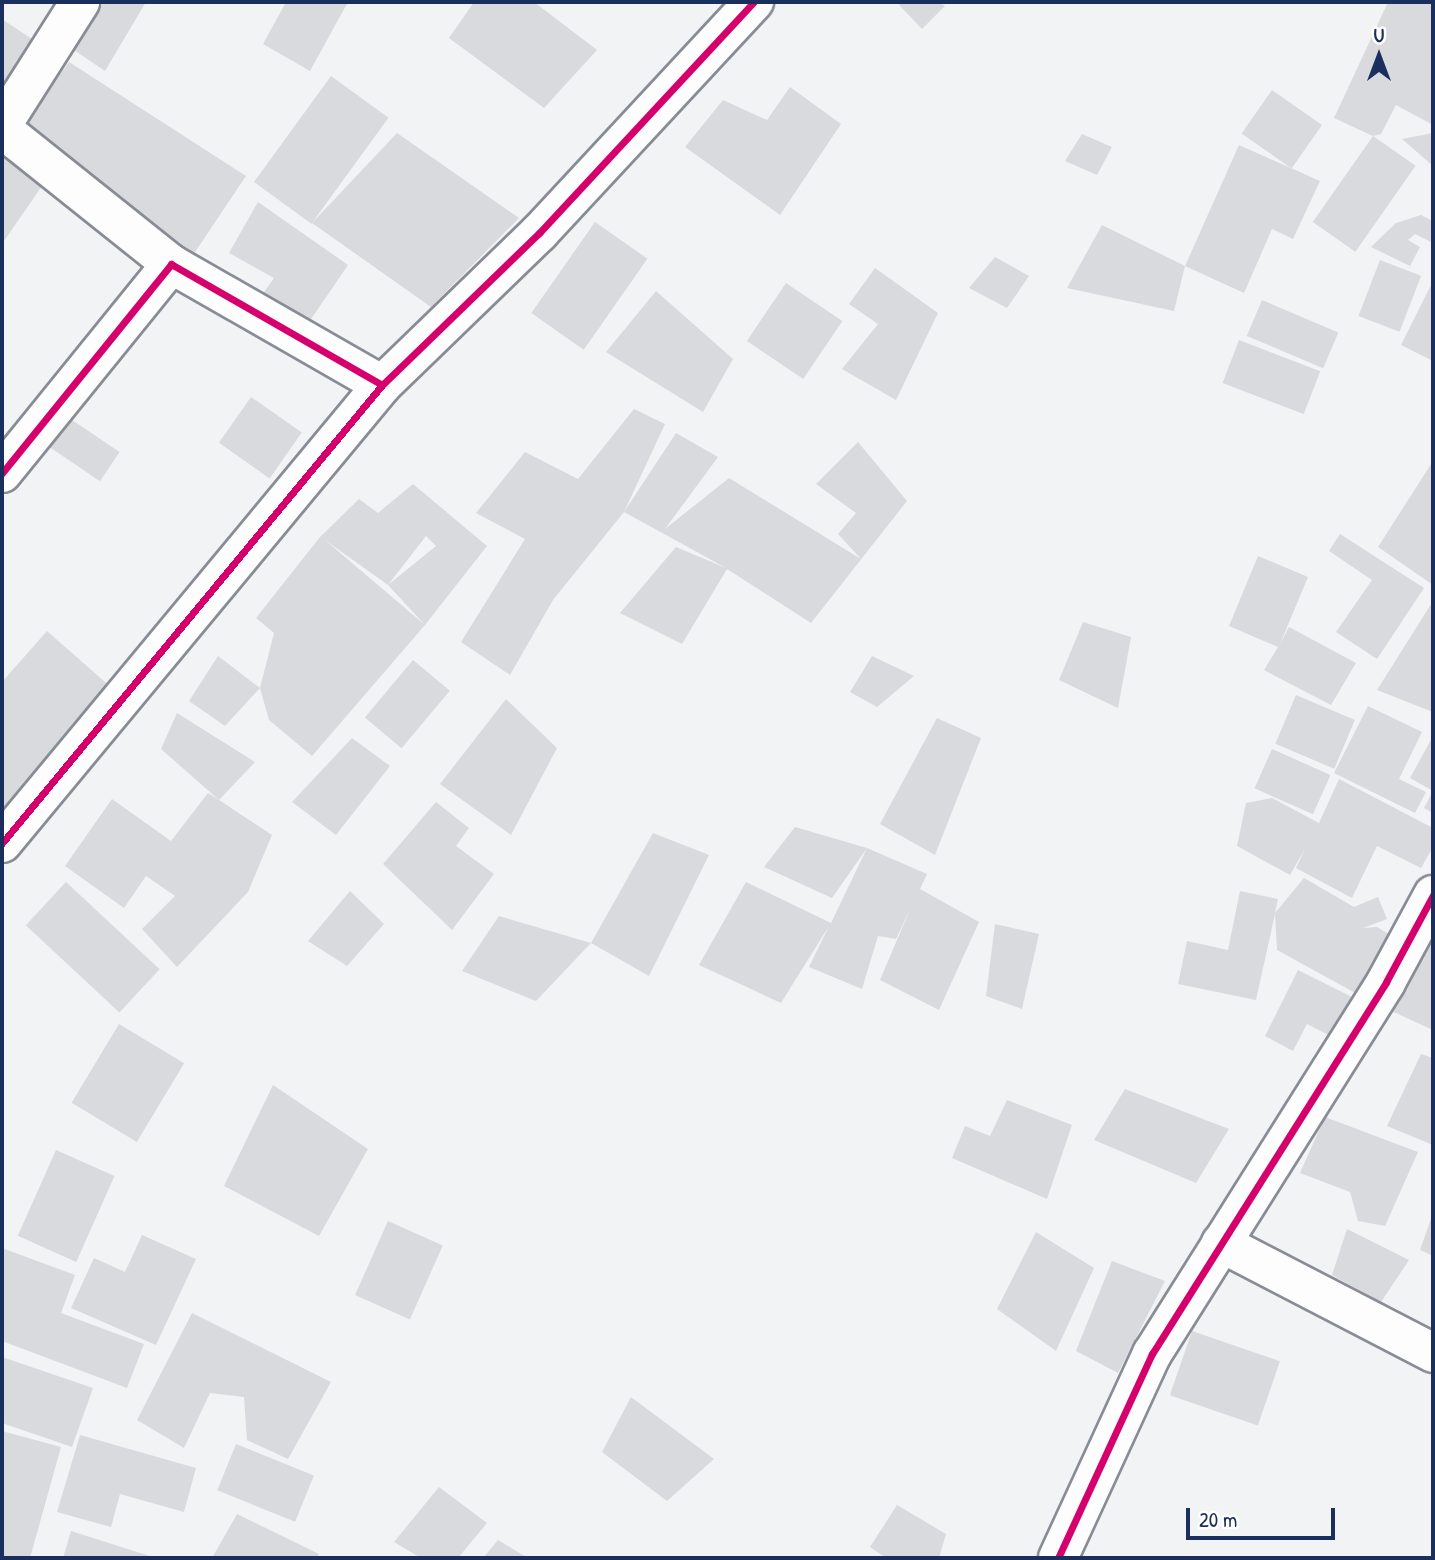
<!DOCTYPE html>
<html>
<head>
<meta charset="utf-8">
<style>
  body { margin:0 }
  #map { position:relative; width:1435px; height:1560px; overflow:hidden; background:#f2f3f4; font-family:"Patrick Hand",sans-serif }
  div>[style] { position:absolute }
  .building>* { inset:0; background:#d8dadd; transform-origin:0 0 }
  .roads { filter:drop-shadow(2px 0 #888c95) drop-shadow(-2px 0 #888c95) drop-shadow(0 2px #888c95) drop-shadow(0 -2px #888c95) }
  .street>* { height:38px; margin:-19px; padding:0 19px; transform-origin:19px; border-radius:19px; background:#fdfdfd }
  .cycleway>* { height:7px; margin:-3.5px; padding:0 3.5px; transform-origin:3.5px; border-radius:3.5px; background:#d6006c }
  span { translate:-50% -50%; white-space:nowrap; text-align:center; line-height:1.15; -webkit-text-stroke:7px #fff; paint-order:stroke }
  .frame { position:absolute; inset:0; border:4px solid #1b2f5e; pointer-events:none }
  .north { position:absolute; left:1344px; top:21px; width:70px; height:70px; -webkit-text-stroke:5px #fff; paint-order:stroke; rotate:0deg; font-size:19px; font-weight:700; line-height:28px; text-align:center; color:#1b2f5e }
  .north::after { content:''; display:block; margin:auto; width:24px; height:32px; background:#1b2f5e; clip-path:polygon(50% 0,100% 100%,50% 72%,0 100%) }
  .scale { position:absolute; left:1186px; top:1508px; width:149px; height:32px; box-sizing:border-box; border:4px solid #1b2f5e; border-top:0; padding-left:9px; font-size:21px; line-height:24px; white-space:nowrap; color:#1b2f5e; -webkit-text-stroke:5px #fff; paint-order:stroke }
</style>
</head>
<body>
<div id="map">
  <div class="building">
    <div style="clip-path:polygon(98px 2px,146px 2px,105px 71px,71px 48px)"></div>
    <div style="clip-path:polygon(286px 2px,348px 2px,310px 71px,263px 44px)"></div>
    <div style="clip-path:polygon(474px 2px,534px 2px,597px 50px,544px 108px,449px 38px)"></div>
    <div style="clip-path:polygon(902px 2px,939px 2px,945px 6px,922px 29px,899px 5px)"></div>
    <div style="clip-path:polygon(1388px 2px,1433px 2px,1433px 125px,1396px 105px,1381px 134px,1373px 136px,1334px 118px)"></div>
    <div style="clip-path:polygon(2px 19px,41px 45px,2px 102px)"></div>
    <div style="clip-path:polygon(69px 62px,246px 176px,189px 261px,21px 128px)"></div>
    <div style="left:331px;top:76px;width:71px;height:131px;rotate:36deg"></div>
    <div style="clip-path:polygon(790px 87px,841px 124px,780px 215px,685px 147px,723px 100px,767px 120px)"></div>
    <div style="left:1272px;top:90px;width:61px;height:53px;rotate:35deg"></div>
    <div style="clip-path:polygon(397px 133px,519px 218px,431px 307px,312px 223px)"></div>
    <div style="clip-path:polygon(1433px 133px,1433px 166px,1402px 139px)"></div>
    <div style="clip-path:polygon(1082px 134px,1112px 147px,1097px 175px,1065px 161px)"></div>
    <div style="left:1373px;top:136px;width:52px;height:105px;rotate:35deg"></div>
    <div style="clip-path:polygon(1239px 145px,1320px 181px,1293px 239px,1272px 229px,1244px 293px,1185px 266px)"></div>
    <div style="clip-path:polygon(2px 154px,44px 183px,2px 244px)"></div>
    <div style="clip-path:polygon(258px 202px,348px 265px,307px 325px,260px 298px,274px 278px,229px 253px)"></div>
    <div style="clip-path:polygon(1421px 215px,1433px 221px,1433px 243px,1415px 234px,1408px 240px,1420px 247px,1410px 266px,1371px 247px,1396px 223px)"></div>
    <div style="left:595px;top:222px;width:64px;height:111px;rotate:35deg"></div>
    <div style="clip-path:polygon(1102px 225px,1185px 266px,1174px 311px,1067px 288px)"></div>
    <div style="clip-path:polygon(995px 257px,1029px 276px,1007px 308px,969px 288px)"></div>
    <div style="left:1380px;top:260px;width:44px;height:60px;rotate:21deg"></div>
    <div style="clip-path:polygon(875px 268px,938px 313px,896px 400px,842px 369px,878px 324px,849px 304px)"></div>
    <div style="clip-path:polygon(1433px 281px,1433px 361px,1401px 345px)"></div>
    <div style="left:786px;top:283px;width:68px;height:70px;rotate:34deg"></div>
    <div style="clip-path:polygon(656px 291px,733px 359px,703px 412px,606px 352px)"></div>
    <div style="left:1262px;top:300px;width:83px;height:39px;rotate:23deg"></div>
    <div style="left:1239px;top:340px;width:87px;height:46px;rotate:21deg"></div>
    <div style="left:251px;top:397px;width:62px;height:56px;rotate:35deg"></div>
    <div style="clip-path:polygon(634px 409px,665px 424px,624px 512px,553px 600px,510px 675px,461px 642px,525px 539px,476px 513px,525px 452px,578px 479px)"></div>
    <div style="left:69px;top:418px;width:61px;height:35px;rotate:34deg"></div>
    <div style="clip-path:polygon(676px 433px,718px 457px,665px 529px,729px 478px,861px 559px,838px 534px,856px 513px,816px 484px,858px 442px,907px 501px,811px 623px,727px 569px,682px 644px,620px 613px,676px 547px,726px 568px,624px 512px)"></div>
    <div style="clip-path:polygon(1433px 461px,1433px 585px,1378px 547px)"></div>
    <div style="clip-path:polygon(evenodd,413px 484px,487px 546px,425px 625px,388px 585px,325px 540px,425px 625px,312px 756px,269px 720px,260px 688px,274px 633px,256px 618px,320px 537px,359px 499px,378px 513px,413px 484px,426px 536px,436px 546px,388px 585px,426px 536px)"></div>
    <div style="clip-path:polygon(1340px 534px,1424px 588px,1377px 659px,1336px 632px,1372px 580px,1329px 551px)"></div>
    <div style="clip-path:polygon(1258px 556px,1308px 577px,1280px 644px,1289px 627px,1356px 663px,1331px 705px,1264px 670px,1278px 647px,1229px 626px)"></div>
    <div style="clip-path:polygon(1433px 601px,1433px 712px,1377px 690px)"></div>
    <div style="clip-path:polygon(1083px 622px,1131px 637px,1118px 708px,1059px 680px)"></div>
    <div style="clip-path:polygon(47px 631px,113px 689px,2px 813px,2px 682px)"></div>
    <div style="clip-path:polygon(218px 656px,260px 688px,225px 726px,189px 701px)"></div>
    <div style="clip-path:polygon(872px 656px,914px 676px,877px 707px,850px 692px)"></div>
    <div style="left:413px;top:660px;width:48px;height:75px;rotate:40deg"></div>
    <div style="left:1296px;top:695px;width:64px;height:53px;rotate:23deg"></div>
    <div style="clip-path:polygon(506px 699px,557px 748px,511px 835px,440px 784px)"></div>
    <div style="clip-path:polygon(1368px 706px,1422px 732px,1399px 779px,1426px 792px,1415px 813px,1334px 773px)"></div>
    <div style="clip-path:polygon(177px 713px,255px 762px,219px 800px,272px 835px,248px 892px,177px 967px,142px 929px,175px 896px,146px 876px,124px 908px,65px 866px,112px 799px,171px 841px,208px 793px,219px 800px,161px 749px)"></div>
    <div style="clip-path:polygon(937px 718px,981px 738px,935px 855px,880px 824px)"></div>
    <div style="clip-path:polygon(1433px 736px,1433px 813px,1424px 808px,1433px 791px,1410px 778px)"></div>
    <div style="clip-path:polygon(352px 738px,390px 766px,336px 835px,292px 802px)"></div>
    <div style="left:1272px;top:749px;width:64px;height:43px;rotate:24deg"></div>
    <div style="clip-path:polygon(1339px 779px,1433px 828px,1433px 847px,1421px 868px,1377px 846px,1352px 898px,1296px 868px,1305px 849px,1290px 875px,1237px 846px,1246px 803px,1272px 798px,1319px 823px)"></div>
    <div style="clip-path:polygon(436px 802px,469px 828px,456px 846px,494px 874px,452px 930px,383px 864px)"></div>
    <div style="clip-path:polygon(795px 827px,867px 848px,832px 898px,764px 867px)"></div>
    <div style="clip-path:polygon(653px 833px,709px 855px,649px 976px,591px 943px)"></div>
    <div style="clip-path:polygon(867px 848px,927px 874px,920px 889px,979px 922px,939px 1010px,880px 980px,911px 907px,896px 939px,878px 936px,862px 989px,809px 967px,829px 926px,781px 1003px,699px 965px,746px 882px,831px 923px)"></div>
    <div style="clip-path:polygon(1304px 878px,1354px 907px,1378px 897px,1387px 919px,1363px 928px,1377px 927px,1400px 941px,1368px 1000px,1277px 950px,1275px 914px,1256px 1000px,1178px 984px,1187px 941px,1228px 950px,1240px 891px,1278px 899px,1275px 913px)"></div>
    <div style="left:66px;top:882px;width:128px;height:59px;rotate:43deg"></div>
    <div style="clip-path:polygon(350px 891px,384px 924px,347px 966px,308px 941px)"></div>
    <div style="clip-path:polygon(1433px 911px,1433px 1030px,1385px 1008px)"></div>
    <div style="clip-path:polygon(499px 916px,591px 943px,536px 1001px,462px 971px)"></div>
    <div style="clip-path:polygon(995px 924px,1039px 934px,1022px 1009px,986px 996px)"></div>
    <div style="clip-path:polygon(1298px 970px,1360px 1001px,1340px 1041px,1307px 1024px,1293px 1051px,1265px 1036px)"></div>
    <div style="left:119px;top:1024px;width:76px;height:92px;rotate:31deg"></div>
    <div style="clip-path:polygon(1421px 1054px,1433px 1058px,1433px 1145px,1387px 1126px)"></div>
    <div style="clip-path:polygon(273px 1085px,368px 1149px,319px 1236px,224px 1186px)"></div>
    <div style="clip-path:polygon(1125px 1089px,1229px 1129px,1196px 1183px,1094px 1140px)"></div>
    <div style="clip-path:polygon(1007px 1100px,1072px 1125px,1047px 1199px,952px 1158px,965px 1126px,990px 1136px)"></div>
    <div style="clip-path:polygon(1325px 1117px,1418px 1152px,1385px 1226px,1358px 1221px,1350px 1192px,1300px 1173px)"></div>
    <div style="left:56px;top:1150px;width:64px;height:94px;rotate:24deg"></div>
    <div style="clip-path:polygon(1433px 1213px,1433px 1256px,1420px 1250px)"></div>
    <div style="left:388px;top:1221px;width:60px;height:81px;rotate:24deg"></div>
    <div style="clip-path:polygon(1347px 1229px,1409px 1260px,1381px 1302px,1332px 1275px)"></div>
    <div style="clip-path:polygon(1036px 1232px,1094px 1268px,1056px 1351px,997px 1309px)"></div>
    <div style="clip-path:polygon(142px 1235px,196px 1259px,156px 1345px,71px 1308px,94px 1258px,125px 1272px)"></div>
    <div style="clip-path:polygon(2px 1248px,75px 1275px,61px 1313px,144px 1344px,127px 1388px,2px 1341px)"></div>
    <div style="clip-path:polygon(1112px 1261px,1165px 1281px,1118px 1373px,1076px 1351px)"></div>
    <div style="clip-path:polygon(192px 1313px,331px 1382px,288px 1459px,247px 1440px,244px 1397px,210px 1393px,184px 1448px,137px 1420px)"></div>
    <div style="left:1192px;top:1331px;width:93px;height:68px;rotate:19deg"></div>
    <div style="clip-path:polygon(2px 1357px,93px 1388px,72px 1447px,2px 1423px)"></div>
    <div style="clip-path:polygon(631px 1397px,714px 1459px,667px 1501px,602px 1452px)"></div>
    <div style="clip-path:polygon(2px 1431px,61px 1447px,30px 1558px,2px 1558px)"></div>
    <div style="clip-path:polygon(80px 1435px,196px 1468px,184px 1512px,120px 1494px,111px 1527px,57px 1512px)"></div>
    <div style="left:236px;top:1444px;width:84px;height:50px;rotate:22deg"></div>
    <div style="clip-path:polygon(439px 1487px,487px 1523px,458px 1558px,421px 1558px,394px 1542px)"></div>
    <div style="clip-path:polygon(897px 1505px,946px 1534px,939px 1558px,886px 1558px,870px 1547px)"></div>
    <div style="clip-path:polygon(237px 1514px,319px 1554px,317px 1558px,212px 1558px)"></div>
    <div style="clip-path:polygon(71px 1531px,156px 1558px,63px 1558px)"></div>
    <div style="clip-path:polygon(498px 1540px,528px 1558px,483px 1558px)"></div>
  </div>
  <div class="roads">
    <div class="street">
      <div style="left:2px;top:125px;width:146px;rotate:-57.6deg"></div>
      <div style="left:2px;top:129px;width:216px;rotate:38.6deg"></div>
      <div style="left:2px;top:473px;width:269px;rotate:-51deg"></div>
      <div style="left:171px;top:264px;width:243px;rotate:29.8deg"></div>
      <div style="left:2px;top:843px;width:595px;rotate:-50.32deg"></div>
      <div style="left:382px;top:385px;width:219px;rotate:-44.1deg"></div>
      <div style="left:539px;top:233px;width:316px;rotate:-47.1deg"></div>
      <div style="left:1221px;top:1243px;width:239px;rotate:27.4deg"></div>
      <div style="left:1058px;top:1558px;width:225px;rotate:-65.3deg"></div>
      <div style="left:1152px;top:1354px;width:439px;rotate:-57.8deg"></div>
      <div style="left:1386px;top:982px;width:99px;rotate:-61.6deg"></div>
    </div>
  </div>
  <div class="cycleway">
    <div style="left:2px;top:473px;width:269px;rotate:-51deg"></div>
    <div style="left:171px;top:264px;width:243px;rotate:29.8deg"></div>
    <div style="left:2px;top:843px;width:595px;rotate:-50.32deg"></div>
    <div style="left:382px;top:385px;width:219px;rotate:-44.1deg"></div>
    <div style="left:539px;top:233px;width:316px;rotate:-47.1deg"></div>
    <div style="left:1058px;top:1558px;width:225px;rotate:-65.3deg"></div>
    <div style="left:1152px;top:1354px;width:439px;rotate:-57.8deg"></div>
    <div style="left:1386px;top:982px;width:99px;rotate:-61.6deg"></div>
  </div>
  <div class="frame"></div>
  <div class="north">U</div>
  <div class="scale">20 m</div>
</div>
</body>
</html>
